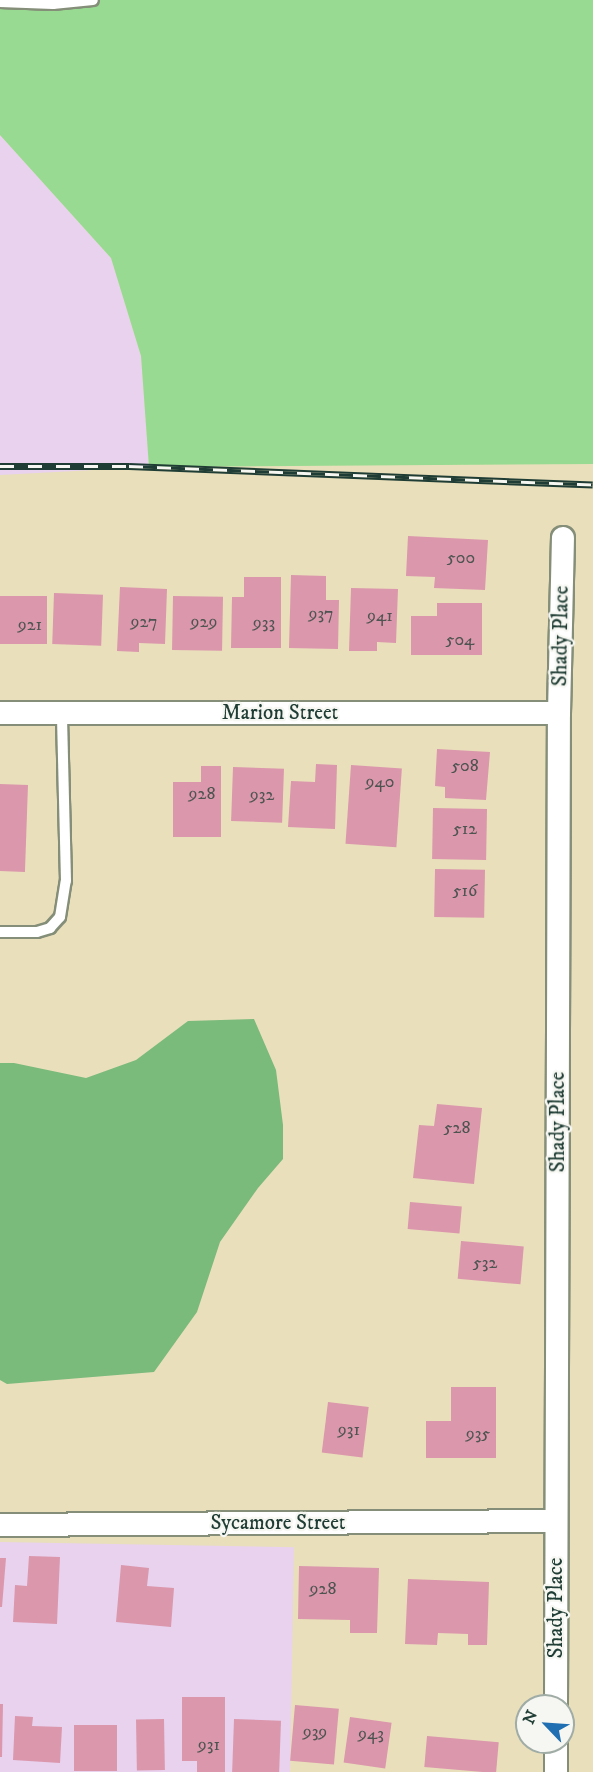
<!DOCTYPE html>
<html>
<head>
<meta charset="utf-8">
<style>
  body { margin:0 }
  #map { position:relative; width:593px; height:1772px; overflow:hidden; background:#e9dfbb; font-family:"IM FELL DW Pica",serif }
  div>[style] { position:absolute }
  .built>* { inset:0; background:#e8d2ee; transform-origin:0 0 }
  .green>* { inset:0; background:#98da91 }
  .forest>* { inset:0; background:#7aba7b }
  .building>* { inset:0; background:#db97ac; transform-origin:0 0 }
  .roads { filter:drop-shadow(2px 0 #848e78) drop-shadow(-2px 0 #848e78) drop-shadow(0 2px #848e78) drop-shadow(0 -2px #848e78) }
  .lane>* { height:10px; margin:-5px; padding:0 5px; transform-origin:5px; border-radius:5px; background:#fff }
  .street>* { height:22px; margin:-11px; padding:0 11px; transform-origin:11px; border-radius:11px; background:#fff }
  .rail>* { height:7px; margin-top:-3.5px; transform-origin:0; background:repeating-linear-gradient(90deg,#f6f6f2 0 14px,#1f3d34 0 28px); box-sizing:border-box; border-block:2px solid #1f3d34 }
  span { translate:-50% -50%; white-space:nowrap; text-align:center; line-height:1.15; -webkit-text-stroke:4.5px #f6f6f2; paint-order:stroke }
  .number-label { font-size:18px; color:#4e5452 }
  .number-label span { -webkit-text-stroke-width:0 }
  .street-label { font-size:21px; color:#1f3d34 }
  .north { position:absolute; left:515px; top:1694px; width:60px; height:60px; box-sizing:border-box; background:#f6f6f2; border:2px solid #a0aca6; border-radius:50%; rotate:295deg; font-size:16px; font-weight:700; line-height:24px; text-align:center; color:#1f3d34 }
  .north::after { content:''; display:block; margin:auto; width:21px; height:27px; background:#1f6fb2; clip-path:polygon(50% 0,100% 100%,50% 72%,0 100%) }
</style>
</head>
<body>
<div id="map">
  <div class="built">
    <div style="clip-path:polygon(0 135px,111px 258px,141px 356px,149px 467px,0 475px)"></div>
    <div style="left:0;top:1542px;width:294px;height:230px;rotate:1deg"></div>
  </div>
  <div class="green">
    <div style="clip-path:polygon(0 0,593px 0,593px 464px,149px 467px,141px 356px,111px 258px,0 135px)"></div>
  </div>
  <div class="forest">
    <div style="clip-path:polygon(254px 1019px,276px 1070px,283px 1125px,283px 1159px,258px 1188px,220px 1242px,197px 1312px,154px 1372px,7px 1384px,0 1380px,0 1063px,14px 1063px,86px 1078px,136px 1060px,188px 1021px)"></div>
  </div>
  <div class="building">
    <div style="clip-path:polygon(408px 536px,488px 540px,485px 590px,434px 588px,435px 577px,406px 576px)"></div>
    <div style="clip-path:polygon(291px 575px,326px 576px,326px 600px,339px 600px,338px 649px,289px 648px)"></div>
    <div style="clip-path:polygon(244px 577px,281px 577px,281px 648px,231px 648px,232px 597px,244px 597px)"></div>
    <div style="clip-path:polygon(120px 587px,167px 589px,165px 644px,139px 643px,139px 652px,117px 651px)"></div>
    <div style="clip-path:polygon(351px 588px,398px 589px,396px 643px,377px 642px,377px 651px,349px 651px)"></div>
    <div style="left:54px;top:593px;width:49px;height:51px;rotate:2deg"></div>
    <div style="left:0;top:596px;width:47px;height:48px"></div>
    <div style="left:173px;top:596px;width:50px;height:54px;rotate:1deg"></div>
    <div style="clip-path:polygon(437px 603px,482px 603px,482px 655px,411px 655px,411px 616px,437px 616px)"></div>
    <div style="clip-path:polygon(437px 749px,490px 752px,486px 800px,445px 798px,445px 787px,435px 786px)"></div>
    <div style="clip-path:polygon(316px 764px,337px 765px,335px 829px,288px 827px,291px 781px,315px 782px)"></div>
    <div style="left:351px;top:765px;width:51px;height:79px;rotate:4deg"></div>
    <div style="clip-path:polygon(201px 766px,221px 766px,221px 837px,173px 837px,173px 782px,201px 782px)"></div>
    <div style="left:233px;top:767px;width:51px;height:54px;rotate:2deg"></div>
    <div style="left:0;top:784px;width:28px;height:87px;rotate:2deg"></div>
    <div style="left:433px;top:808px;width:54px;height:51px;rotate:1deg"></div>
    <div style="left:435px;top:869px;width:50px;height:48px;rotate:1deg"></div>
    <div style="clip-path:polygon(437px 1104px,482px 1108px,474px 1184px,413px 1178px,419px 1125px,434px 1126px)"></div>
    <div style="left:410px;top:1202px;width:52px;height:27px;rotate:5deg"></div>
    <div style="left:461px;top:1241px;width:63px;height:38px;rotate:5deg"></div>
    <div style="clip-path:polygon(451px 1387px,496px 1387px,496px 1458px,426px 1458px,426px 1421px,451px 1421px)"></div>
    <div style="left:328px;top:1402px;width:41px;height:51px;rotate:7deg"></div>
    <div style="clip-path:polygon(29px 1556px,60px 1557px,57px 1624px,13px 1622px,15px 1585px,27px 1586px)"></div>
    <div style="clip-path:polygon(0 1558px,6px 1558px,2px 1607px,0 1607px)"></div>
    <div style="clip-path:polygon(121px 1565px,149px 1568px,147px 1586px,174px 1588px,171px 1627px,116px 1622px)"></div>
    <div style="clip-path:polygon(299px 1566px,379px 1568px,377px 1633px,350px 1633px,350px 1620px,298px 1619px)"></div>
    <div style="clip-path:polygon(408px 1579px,489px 1582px,487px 1645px,468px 1645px,468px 1634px,438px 1633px,437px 1645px,405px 1644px)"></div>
    <div style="clip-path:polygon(182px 1697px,225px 1697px,225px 1772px,197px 1772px,197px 1761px,182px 1761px)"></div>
    <div style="clip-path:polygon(0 1704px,3px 1704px,2px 1757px,0 1757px)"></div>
    <div style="left:295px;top:1705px;width:44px;height:56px;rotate:5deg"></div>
    <div style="clip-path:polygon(15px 1716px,33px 1717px,32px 1726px,62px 1727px,60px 1763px,13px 1760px)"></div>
    <div style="left:350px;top:1717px;width:42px;height:46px;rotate:8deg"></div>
    <div style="left:164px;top:1719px;width:51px;height:28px;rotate:89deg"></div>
    <div style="left:234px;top:1719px;width:47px;height:53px;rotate:2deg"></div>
    <div style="left:74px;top:1725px;width:43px;height:46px"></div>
    <div style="left:427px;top:1736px;width:72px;height:31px;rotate:5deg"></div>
  </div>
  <div class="roads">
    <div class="lane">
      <div style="left:0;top:2px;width:53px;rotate:2.2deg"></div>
      <div style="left:53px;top:4px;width:40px;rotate:-5.7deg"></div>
      <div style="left:0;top:932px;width:37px"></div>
      <div style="left:37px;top:932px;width:14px;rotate:-17deg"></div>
      <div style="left:50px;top:928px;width:15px;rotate:-48deg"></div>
      <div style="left:60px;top:917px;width:36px;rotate:-81deg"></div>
      <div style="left:66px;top:881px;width:168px;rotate:-91.4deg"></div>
    </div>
    <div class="street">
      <div style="left:0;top:713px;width:559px"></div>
      <div style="left:0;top:1525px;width:556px;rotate:-0.41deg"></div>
      <div style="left:556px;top:1706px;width:993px;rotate:-89.83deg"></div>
      <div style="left:559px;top:713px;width:175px;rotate:-88.7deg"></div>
      <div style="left:556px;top:1772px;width:30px;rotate:-90deg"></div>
    </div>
  </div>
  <div class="rail">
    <div style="left:0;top:466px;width:129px"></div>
    <div style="left:129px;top:466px;width:464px;rotate:2.3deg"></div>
  </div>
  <div class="number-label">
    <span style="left:461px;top:558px">500</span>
    <span style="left:321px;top:614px">937</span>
    <span style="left:380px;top:616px">941</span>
    <span style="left:144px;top:622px">927</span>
    <span style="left:204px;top:622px">929</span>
    <span style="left:264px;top:623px">933</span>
    <span style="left:30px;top:625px">921</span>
    <span style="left:460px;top:640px">504</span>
    <span style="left:465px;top:766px">508</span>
    <span style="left:380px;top:782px">940</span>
    <span style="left:202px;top:794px">928</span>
    <span style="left:262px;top:795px">932</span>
    <span style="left:465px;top:829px">512</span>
    <span style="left:465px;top:891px">516</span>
    <span style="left:457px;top:1128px">528</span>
    <span style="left:485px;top:1263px">532</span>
    <span style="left:349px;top:1430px">931</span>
    <span style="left:478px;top:1434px">935</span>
    <span style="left:323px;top:1589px">928</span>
    <span style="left:315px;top:1732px">939</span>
    <span style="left:371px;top:1734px">943</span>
    <span style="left:209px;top:1745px">931</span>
  </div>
  <div class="street-label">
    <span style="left:561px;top:636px;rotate:-89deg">Shady Place</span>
    <span style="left:280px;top:713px">Marion Street</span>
    <span style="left:558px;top:1122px;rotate:-90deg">Shady Place</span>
    <span style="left:278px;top:1523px">Sycamore Street</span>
    <span style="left:556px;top:1608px;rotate:-90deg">Shady Place</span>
  </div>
  <div class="north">N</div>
</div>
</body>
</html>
